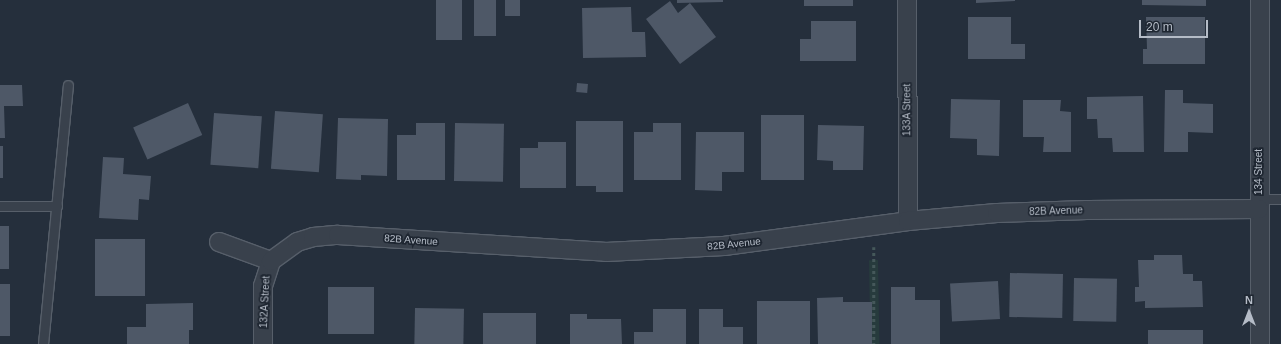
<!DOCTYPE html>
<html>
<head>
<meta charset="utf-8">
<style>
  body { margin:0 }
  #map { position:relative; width:1281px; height:344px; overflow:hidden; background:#252f3c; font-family:Arial,sans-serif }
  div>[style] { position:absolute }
  .green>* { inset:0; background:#273b3d; transform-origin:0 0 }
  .building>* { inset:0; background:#4e5867; transform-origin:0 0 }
  .path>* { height:2.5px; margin-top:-1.25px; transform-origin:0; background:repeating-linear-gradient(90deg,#45585a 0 3px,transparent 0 6px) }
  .roads { filter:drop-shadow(1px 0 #575f6a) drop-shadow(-1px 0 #575f6a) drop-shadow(0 1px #575f6a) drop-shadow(0 -1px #575f6a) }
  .service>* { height:9px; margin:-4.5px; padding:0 4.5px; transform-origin:4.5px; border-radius:4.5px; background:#39414c }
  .minor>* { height:18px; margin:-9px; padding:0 9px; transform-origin:9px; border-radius:9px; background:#39414c }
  span { translate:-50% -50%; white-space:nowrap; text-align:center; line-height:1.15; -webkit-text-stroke:3.5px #1e2631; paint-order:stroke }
  .street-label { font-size:10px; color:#b5bcc7 }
  .north { position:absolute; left:1229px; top:292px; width:40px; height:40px; -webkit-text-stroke:3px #1e2631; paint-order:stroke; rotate:0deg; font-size:11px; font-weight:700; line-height:16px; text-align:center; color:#b5bcc7 }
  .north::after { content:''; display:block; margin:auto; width:14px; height:18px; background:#b5bcc7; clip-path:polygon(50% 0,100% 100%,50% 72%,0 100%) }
  .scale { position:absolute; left:1139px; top:20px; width:69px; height:18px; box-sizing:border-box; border:2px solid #b5bcc7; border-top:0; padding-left:5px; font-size:12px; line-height:14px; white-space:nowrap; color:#b5bcc7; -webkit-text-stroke:3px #1e2631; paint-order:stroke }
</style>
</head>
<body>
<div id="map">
  <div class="green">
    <div style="left:878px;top:260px;width:84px;height:9px;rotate:89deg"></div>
  </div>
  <div class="building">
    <div style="left:436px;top:0;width:26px;height:40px"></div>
    <div style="left:474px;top:0;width:22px;height:36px"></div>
    <div style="left:505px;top:0;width:15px;height:16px"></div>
    <div style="clip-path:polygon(677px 0,723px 0,723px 2px,677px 3px)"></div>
    <div style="left:804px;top:0;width:49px;height:6px"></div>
    <div style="clip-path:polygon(976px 0,1015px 0,1015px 1px,976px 3px)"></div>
    <div style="clip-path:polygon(1142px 0,1206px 0,1206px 6px,1142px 5px)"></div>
    <div style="clip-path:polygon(670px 1px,678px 13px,690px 3px,716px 37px,680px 64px,646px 19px)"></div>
    <div style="clip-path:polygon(631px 7px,632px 32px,645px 32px,646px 57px,583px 58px,582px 8px)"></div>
    <div style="clip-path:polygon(968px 17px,1011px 17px,1011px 44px,1025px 44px,1025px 59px,968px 59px)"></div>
    <div style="clip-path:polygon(1146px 17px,1205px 17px,1205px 64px,1143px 64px,1143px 49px,1147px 49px)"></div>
    <div style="clip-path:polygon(811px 21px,856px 21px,856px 61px,800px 61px,800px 39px,811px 39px)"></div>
    <div style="left:577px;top:83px;width:11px;height:9px;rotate:5deg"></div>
    <div style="clip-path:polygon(0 85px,22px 85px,23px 106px,4px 106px,5px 138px,0 138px)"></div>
    <div style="clip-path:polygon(1165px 90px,1183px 90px,1183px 103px,1213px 104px,1213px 133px,1188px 132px,1188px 152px,1164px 152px)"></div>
    <div style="clip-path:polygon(1143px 96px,1144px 152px,1113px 152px,1112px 138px,1098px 138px,1097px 119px,1087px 119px,1087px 97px)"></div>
    <div style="clip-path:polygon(951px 99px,1000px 100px,999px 156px,977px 155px,977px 139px,950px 138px)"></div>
    <div style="clip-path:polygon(1023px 100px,1061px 100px,1060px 111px,1071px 112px,1071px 152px,1043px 152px,1044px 137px,1023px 137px)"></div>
    <div style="left:188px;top:103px;width:35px;height:60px;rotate:66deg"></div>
    <div style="left:275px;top:111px;width:48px;height:58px;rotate:4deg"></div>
    <div style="left:214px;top:113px;width:48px;height:52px;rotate:4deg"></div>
    <div style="left:761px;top:115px;width:43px;height:65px"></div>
    <div style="clip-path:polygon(338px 118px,388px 119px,387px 176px,361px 175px,361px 180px,336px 179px)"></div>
    <div style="clip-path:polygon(576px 121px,623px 121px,623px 192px,596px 192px,596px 186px,576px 186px)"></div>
    <div style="clip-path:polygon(416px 123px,445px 123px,445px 180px,397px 180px,397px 135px,416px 135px)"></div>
    <div style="left:455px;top:123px;width:49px;height:58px;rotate:1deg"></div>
    <div style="clip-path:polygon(653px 123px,681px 123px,681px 180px,634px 180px,634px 132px,653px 132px)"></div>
    <div style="clip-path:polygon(818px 125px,864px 126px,863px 170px,833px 170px,833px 161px,817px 160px)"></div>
    <div style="clip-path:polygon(696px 132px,744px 132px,744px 172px,722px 172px,722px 191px,695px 190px)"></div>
    <div style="clip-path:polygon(538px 142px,566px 142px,566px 188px,520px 188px,520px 148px,538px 148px)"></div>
    <div style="left:0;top:146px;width:3px;height:32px"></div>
    <div style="clip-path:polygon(103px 157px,124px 158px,123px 174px,151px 176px,149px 200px,139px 199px,138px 220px,99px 218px)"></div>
    <div style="left:0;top:226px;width:9px;height:43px"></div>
    <div style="left:95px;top:239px;width:50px;height:57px"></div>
    <div style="clip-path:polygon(1154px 255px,1182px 255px,1183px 274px,1193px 274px,1193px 281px,1202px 281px,1203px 307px,1145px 308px,1145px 301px,1135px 302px,1135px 287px,1139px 287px,1138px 260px,1154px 260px)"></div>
    <div style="left:1010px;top:273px;width:53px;height:44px;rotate:1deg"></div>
    <div style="left:1074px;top:278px;width:43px;height:43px;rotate:1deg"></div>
    <div style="left:998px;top:281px;width:38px;height:48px;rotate:87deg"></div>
    <div style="left:0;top:284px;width:10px;height:52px"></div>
    <div style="left:328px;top:287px;width:46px;height:47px"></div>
    <div style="clip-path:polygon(891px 287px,915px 287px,915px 300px,940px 300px,940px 344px,891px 344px)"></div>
    <div style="clip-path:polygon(843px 297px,843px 302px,872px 302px,872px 344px,818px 344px,817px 298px)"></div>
    <div style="left:810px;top:301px;width:43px;height:53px;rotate:90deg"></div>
    <div style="clip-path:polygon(193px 303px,193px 330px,189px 330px,189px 344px,127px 344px,127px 327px,146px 327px,146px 304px)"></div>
    <div style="left:415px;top:308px;width:49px;height:36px;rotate:1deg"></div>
    <div style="clip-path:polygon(653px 309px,686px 309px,686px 344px,634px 344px,634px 332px,653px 332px)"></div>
    <div style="clip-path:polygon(699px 309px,723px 309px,723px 327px,743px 327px,743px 344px,699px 344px)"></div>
    <div style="left:483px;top:313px;width:53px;height:31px"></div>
    <div style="clip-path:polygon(570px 314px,587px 314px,587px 319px,621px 319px,622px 344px,570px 344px)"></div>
    <div style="left:1148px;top:330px;width:55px;height:14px"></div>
  </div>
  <div class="path">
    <div style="left:874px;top:247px;width:97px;rotate:90deg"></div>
  </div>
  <div class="roads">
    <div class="service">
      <div style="left:1259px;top:199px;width:22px"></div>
      <div style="left:0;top:206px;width:57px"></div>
      <div style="left:43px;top:344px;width:260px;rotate:-84.5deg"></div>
    </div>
    <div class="minor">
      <div style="left:907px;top:0;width:221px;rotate:89.7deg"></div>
      <div style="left:1260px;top:0;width:344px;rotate:90deg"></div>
      <div style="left:219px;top:242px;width:55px;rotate:20.1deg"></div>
      <div style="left:263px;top:344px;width:58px;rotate:-90deg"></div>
      <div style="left:263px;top:286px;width:26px;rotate:-72deg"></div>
      <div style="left:271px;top:261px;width:32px;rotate:-36deg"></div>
      <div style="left:297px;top:242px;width:17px;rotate:-17deg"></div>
      <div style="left:313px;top:237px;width:25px;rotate:-5deg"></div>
      <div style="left:338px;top:235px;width:269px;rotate:3.6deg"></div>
      <div style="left:606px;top:252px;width:118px;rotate:-2.9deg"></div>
      <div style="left:724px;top:246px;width:186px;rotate:-7.7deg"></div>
      <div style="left:908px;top:221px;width:89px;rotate:-5.1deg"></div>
      <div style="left:997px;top:213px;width:90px;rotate:-1.9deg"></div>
      <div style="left:1087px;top:210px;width:172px;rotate:-0.3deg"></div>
    </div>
  </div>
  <div class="street-label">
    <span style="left:907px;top:110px;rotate:-90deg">133A Street</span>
    <span style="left:1259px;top:172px;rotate:-90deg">134 Street</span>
    <span style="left:1056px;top:211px;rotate:-2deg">82B Avenue</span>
    <span style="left:411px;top:240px;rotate:4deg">82B Avenue</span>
    <span style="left:734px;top:244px;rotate:-6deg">82B Avenue</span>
    <span style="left:265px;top:302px;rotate:-87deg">132A Street</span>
  </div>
  <div class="north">N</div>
  <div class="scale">20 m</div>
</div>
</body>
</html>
